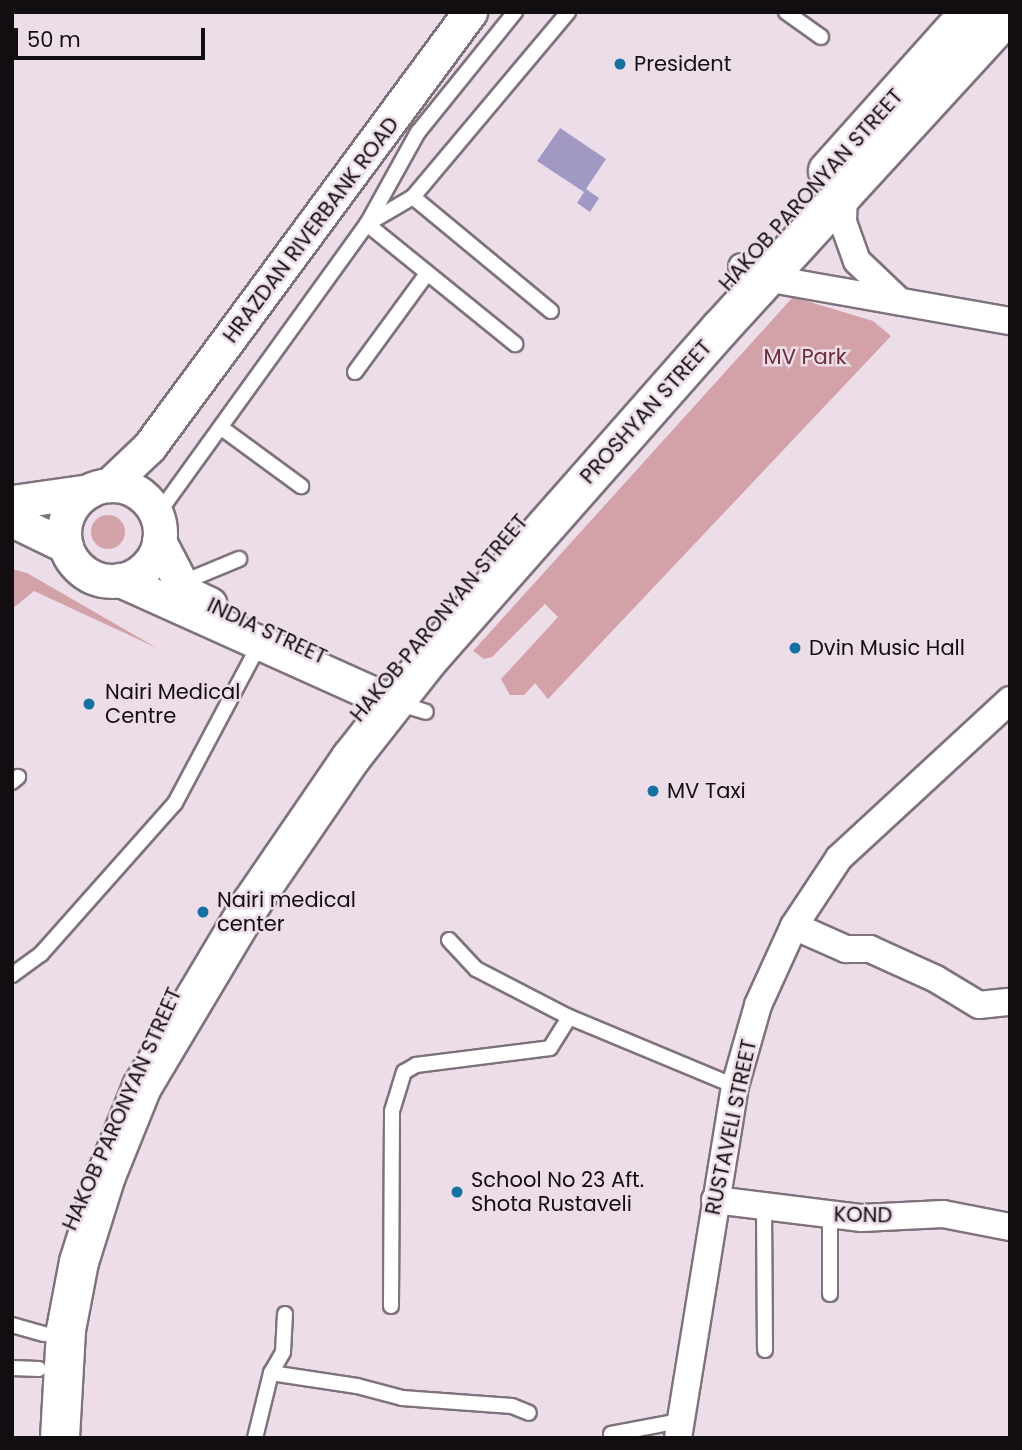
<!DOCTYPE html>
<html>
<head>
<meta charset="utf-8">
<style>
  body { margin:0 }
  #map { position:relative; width:1022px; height:1450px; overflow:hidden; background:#ecdde9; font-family:Poppins,sans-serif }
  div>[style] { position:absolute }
  .green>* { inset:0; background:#d3a2a9 }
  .round { border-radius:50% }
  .water>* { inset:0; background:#a199c4 }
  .roads { filter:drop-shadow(2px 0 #7f727d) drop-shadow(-2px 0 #7f727d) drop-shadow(0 2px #7f727d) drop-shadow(0 -2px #7f727d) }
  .service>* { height:14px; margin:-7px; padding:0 7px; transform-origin:7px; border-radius:7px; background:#fff }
  .minor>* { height:26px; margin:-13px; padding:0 13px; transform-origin:13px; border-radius:13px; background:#fff }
  .tertiary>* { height:33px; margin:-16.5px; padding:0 16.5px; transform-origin:16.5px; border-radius:16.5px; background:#fff }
  .tertiary>.ring { margin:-16.5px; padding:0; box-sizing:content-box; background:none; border:33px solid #fff; border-radius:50% }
  .primary>* { height:38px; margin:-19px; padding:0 19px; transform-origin:19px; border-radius:19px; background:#fff }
  .dots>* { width:19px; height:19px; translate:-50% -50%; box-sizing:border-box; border:4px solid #ecdde9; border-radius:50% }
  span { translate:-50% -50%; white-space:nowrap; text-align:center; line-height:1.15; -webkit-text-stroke:5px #ecdde9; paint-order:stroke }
  .poi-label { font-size:21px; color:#120d11 }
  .left { translate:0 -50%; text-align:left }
  .street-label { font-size:21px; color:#120d11 }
  .park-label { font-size:21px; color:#6d2c3a }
  .frame { position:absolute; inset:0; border:14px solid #120d11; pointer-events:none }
  .scale { position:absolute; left:14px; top:28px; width:191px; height:32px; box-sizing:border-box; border:4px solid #120d11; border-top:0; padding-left:9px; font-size:21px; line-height:24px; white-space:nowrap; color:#120d11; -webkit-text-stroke:5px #ecdde9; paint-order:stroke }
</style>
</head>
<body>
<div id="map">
  <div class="green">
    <div style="clip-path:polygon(793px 297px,873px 321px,891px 336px,548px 699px,535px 683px,524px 695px,510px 695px,501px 679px,558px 617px,545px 604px,492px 657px,484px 659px,473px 651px)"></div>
    <div class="round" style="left:91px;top:515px;width:34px;height:34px"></div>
    <div style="clip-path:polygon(12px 569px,27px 573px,157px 648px,34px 591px,12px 609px)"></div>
  </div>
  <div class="water">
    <div style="clip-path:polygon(560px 128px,606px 159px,586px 189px,599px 198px,590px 212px,577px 203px,584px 192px,537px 161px)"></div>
  </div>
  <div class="roads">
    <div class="service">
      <div style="left:515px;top:12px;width:154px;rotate:128.9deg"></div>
      <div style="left:418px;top:132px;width:105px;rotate:119deg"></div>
      <div style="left:367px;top:224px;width:191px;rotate:39deg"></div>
      <div style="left:786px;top:12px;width:43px;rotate:35.5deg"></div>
      <div style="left:413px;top:197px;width:179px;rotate:39.6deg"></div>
      <div style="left:355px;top:372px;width:120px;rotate:-53.8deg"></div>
      <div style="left:223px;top:429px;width:97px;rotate:36.2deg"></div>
      <div style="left:157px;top:515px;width:359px;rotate:-54.2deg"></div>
      <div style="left:367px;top:224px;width:53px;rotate:-30.4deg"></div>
      <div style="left:413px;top:197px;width:241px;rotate:-50deg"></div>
      <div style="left:181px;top:583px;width:63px;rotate:-22.5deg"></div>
      <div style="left:397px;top:703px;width:30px;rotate:17deg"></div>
      <div style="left:12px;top:782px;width:8px;rotate:-40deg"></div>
      <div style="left:449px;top:940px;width:40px;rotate:47deg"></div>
      <div style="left:476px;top:969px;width:105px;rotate:27.3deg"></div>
      <div style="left:569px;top:1017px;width:180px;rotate:22.6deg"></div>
      <div style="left:12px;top:975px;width:36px;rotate:-36deg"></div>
      <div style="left:41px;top:954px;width:202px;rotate:-48.4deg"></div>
      <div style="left:175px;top:803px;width:181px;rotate:-62deg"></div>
      <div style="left:764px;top:1207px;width:143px;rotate:89.6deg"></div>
      <div style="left:830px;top:1215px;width:79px;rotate:90deg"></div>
      <div style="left:391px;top:1306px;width:195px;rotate:-89.7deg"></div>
      <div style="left:392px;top:1111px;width:41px;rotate:-72.9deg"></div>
      <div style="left:404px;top:1072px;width:14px;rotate:-30deg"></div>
      <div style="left:416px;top:1065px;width:135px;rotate:-7.2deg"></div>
      <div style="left:550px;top:1048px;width:36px;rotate:-58deg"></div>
      <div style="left:12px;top:1325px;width:33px;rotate:16deg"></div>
      <div style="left:12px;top:1368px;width:27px;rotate:2deg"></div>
      <div style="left:271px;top:1373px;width:24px;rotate:-60deg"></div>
      <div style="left:283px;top:1352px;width:38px;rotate:-87deg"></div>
      <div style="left:611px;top:1434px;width:69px;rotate:-10.8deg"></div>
      <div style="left:255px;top:1438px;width:67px;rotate:-76.2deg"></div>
      <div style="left:271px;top:1373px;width:87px;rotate:8.6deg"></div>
      <div style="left:357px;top:1386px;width:47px;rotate:14.9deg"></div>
      <div style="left:402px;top:1398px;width:110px;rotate:4.2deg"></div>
      <div style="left:512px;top:1406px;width:18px;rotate:22deg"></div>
    </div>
    <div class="minor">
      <div style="left:844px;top:193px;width:29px;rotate:92deg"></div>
      <div style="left:843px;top:222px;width:41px;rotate:70.3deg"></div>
      <div style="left:857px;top:261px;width:59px;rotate:43.6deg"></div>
      <div style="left:742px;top:267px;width:21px;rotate:29deg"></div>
      <div style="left:760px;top:277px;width:254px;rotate:10deg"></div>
      <div style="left:794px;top:926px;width:57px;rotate:23.9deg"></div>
      <div style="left:846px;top:949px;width:24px"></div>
      <div style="left:870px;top:949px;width:72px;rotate:24.4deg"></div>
      <div style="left:936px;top:979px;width:50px;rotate:31.2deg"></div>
      <div style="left:979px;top:1005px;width:31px;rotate:-6deg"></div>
      <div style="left:715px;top:1200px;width:148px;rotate:7deg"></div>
      <div style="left:862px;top:1218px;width:81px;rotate:-2.8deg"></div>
      <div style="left:943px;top:1214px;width:68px;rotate:11deg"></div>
      <div style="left:678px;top:1438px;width:357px;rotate:-80.8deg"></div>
      <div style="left:735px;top:1086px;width:84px;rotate:-74.1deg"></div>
      <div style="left:758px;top:1005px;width:87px;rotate:-65.5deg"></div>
      <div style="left:794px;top:926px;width:82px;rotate:-56.5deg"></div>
      <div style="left:839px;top:858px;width:233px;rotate:-42.7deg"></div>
    </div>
    <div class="tertiary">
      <div style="left:109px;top:485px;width:55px;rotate:-43.5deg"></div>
      <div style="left:149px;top:447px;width:541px;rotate:-53.58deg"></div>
      <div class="ring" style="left:64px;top:485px;width:63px;height:63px"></div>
      <div style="left:12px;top:502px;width:78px;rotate:-8.1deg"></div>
      <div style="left:12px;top:520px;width:60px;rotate:25.7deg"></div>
      <div style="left:159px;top:541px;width:59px;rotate:62.6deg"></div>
      <div style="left:186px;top:593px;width:26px;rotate:25deg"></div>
      <div style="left:120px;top:580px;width:298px;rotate:24.2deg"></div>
    </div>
    <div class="primary">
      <div style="left:828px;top:171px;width:213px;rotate:-48.2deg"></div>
      <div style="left:60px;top:1438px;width:108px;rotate:-86.8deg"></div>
      <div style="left:66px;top:1330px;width:69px;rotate:-79.2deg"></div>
      <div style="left:79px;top:1262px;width:90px;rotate:-72.6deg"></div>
      <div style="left:106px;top:1176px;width:96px;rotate:-68deg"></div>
      <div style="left:142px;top:1087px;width:213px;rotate:-59.2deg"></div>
      <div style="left:251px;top:904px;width:177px;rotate:-55.6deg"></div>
      <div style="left:351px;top:758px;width:126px;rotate:-51.8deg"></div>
      <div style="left:429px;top:659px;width:440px;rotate:-48.6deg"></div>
      <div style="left:720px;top:329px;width:429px;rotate:-47.5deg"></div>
    </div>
  </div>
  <div class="dots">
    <div style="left:620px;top:64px;background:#1671a0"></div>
    <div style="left:795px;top:648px;background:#1671a0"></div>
    <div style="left:89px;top:704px;background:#1671a0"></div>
    <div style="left:653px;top:791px;background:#1671a0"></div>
    <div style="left:203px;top:912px;background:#1671a0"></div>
    <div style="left:457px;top:1192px;background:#1671a0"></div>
  </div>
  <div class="poi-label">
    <span class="left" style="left:634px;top:64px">President</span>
    <span class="left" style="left:809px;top:648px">Dvin Music Hall</span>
    <span class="left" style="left:105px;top:704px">Nairi Medical<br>Centre</span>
    <span class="left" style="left:667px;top:791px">MV Taxi</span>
    <span class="left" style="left:217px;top:912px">Nairi medical<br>center</span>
    <span class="left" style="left:471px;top:1192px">School No 23 Aft.<br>Shota Rustaveli</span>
  </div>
  <div class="street-label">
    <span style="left:811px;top:190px;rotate:-48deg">HAKOB PARONYAN STREET</span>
    <span style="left:311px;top:230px;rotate:-53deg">HRAZDAN RIVERBANK ROAD</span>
    <span style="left:646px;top:412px;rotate:-48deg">PROSHYAN STREET</span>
    <span style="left:439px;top:618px;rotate:-50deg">HAKOB PARONYAN STREET</span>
    <span style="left:267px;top:631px;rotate:25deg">INDIA STREET</span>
    <span style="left:122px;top:1109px;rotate:-66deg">HAKOB PARONYAN STREET</span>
    <span style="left:731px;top:1127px;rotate:-78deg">RUSTAVELI STREET</span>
    <span style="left:863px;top:1215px;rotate:1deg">KOND</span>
  </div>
  <div class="park-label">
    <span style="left:805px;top:357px">MV Park</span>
  </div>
  <div class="frame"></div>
  <div class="scale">50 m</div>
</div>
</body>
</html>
